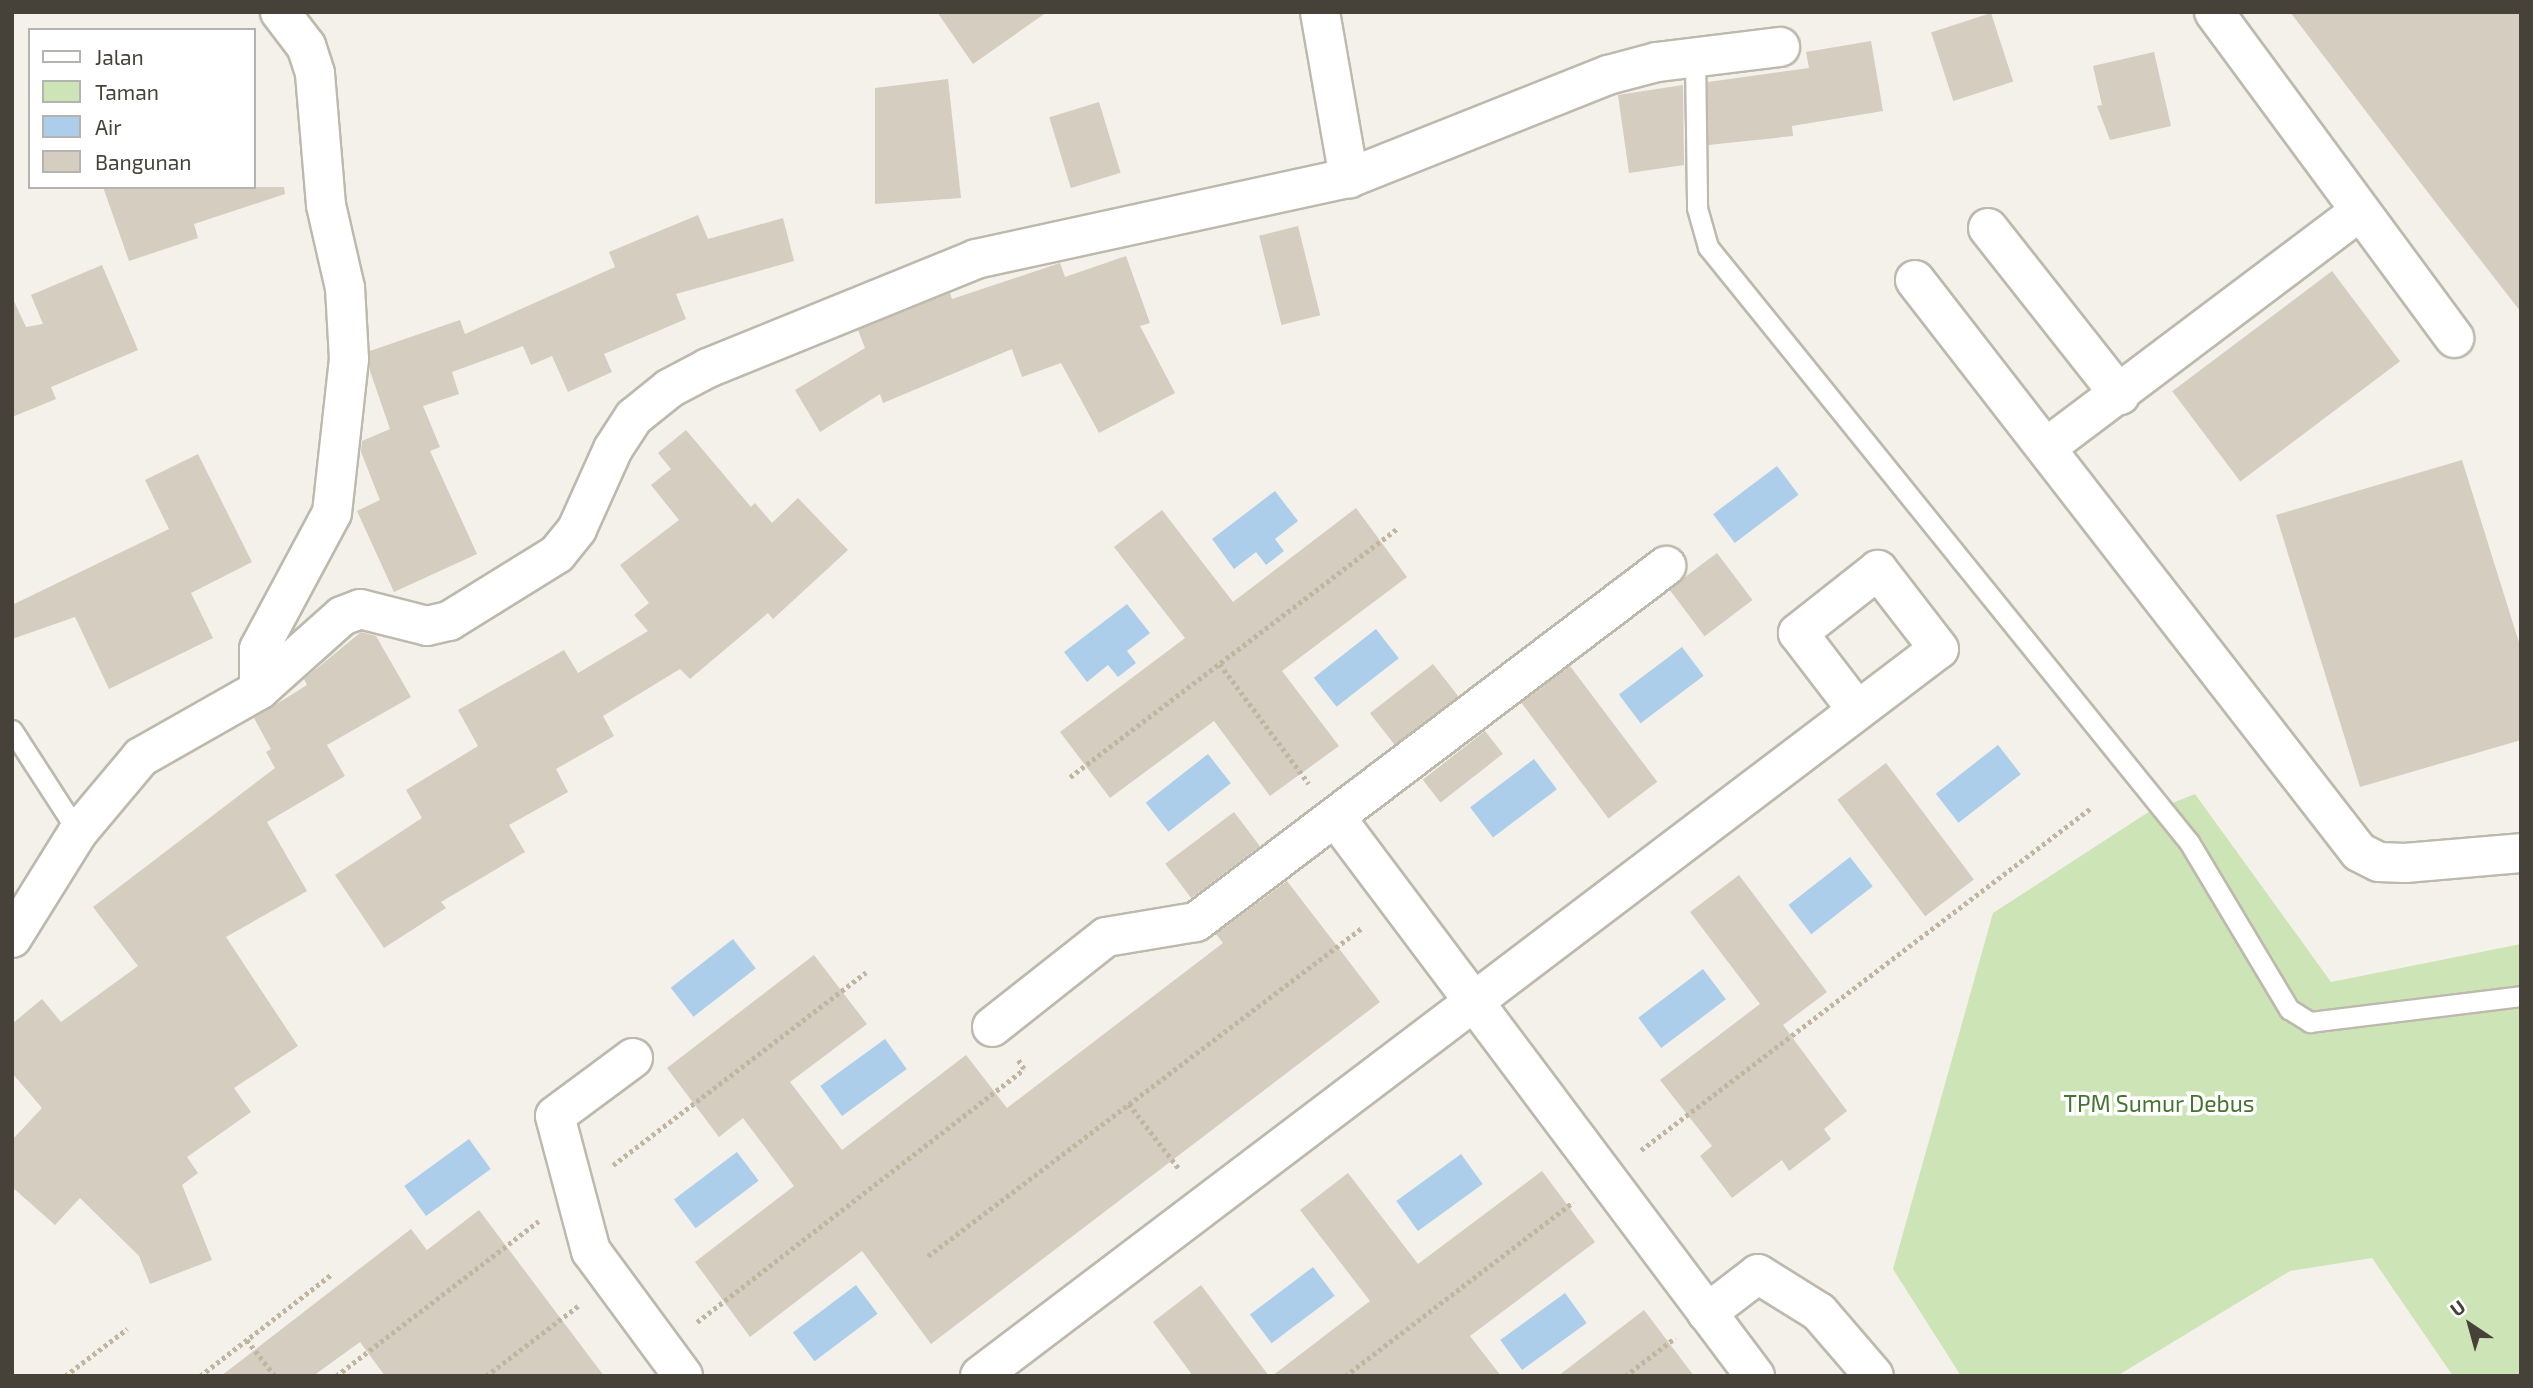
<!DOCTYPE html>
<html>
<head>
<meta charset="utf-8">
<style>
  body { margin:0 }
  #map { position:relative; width:2533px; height:1388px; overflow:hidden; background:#f3f1ea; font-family:"Exo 2",sans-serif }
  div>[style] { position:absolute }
  .green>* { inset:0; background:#cde4b6 }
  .water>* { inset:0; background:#acceeb; transform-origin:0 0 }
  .building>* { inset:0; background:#d4cdc0; transform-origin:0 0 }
  .path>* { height:4.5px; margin-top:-2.25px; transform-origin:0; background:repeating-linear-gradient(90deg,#bfb5a0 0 3.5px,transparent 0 7px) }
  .roads { filter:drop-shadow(2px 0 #beb9ad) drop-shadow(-2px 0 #beb9ad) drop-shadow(0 2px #beb9ad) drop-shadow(0 -2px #beb9ad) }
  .lane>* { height:19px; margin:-9.5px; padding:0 9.5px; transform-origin:9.5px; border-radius:9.5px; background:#fff }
  .street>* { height:38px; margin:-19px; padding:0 19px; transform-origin:19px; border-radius:19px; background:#fff }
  span { translate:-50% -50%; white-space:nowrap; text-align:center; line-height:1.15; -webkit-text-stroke:7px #fff; paint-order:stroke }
  .park-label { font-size:23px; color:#467430 }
  .frame { position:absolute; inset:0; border:14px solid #474239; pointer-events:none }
  .legend { position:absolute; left:28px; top:28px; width:228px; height:161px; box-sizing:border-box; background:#fff; border:2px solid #b5b3b0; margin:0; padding:9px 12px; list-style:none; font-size:21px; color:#474239 }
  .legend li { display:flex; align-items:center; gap:14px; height:35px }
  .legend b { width:35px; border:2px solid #b5b3b0 }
  .north { position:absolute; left:2435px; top:1290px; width:70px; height:70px; -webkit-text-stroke:5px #fff; paint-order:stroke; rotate:324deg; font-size:19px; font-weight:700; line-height:28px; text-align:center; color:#474239 }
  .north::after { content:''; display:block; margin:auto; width:24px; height:32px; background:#474239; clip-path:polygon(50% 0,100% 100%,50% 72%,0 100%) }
</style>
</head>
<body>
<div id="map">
  <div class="green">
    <div style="clip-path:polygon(2195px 794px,2331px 982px,2521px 944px,2521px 1376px,2453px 1376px,2372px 1258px,2290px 1271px,2117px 1376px,1961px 1376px,1893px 1269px,1993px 913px,2147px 813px)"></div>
  </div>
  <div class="water">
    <div style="left:1777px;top:466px;width:36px;height:80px;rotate:53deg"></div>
    <div style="clip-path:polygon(1275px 491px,1298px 521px,1275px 539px,1284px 551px,1266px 565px,1256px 552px,1234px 569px,1212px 539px)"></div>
    <div style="clip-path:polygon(1127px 604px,1150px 633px,1127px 651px,1136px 663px,1118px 677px,1108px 665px,1087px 682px,1064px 652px)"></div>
    <div style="left:1376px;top:629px;width:37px;height:79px;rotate:52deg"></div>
    <div style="left:1682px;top:647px;width:36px;height:79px;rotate:53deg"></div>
    <div style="left:1998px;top:745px;width:37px;height:79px;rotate:52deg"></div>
    <div style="left:1208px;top:754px;width:37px;height:79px;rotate:52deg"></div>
    <div style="left:1534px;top:759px;width:38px;height:80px;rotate:53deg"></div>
    <div style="left:1850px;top:857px;width:37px;height:78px;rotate:52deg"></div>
    <div style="left:733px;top:939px;width:37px;height:79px;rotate:52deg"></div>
    <div style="left:1703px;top:969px;width:38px;height:81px;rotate:53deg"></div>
    <div style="left:885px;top:1039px;width:37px;height:80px;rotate:54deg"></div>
    <div style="left:469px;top:1139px;width:37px;height:80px;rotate:54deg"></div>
    <div style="left:737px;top:1152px;width:36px;height:79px;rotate:53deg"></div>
    <div style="left:1461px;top:1154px;width:37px;height:80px;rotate:54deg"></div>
    <div style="left:1313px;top:1267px;width:36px;height:79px;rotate:53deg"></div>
    <div style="left:856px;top:1285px;width:36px;height:79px;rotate:53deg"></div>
    <div style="left:1565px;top:1293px;width:37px;height:80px;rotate:54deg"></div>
  </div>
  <div class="building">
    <div style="clip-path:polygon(937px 12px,1047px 12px,973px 64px)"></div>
    <div style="clip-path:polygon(2290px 12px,2521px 12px,2521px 312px,2436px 203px)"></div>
    <div style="left:1991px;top:13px;width:72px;height:63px;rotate:72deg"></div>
    <div style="clip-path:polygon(1871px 41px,1883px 111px,1792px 126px,1793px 136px,1708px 145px,1708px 82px,1809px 68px,1806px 52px)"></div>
    <div style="clip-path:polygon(2154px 52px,2171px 126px,2110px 140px,2097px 106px,2102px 105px,2093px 66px)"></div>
    <div style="clip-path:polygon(948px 79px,961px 198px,875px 204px,875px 88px)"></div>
    <div style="clip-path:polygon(1683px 85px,1684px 165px,1629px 173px,1618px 95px)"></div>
    <div style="left:1099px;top:102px;width:74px;height:52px;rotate:73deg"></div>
    <div style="clip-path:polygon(103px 187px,284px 187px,285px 194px,194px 224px,198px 238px,129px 261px)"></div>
    <div style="clip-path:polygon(698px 215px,708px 239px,783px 218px,794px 261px,676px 294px,686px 319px,604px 354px,612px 372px,568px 392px,552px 356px,531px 365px,523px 346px,452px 372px,459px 394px,423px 406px,440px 447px,430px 451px,477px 554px,394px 592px,357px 511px,380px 500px,361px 452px,362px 441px,390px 429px,370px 371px,370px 351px,460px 320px,465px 334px,615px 267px,609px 252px)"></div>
    <div style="left:1298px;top:226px;width:92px;height:40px;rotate:76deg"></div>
    <div style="clip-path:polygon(1126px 256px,1150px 323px,1140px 326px,1175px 393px,1099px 433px,1061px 363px,1022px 377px,1012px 349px,883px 403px,880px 394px,820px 432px,795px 390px,865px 348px,858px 330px,950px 293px,952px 299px,1060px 263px,1065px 277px)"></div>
    <div style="clip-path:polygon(102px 265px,138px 350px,51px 387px,56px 399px,12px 417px,12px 297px,26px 327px,43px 324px,31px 295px)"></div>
    <div style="left:2332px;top:271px;width:113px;height:200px;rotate:53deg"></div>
    <div style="clip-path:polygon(686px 430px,751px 507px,755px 503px,772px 523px,798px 498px,848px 550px,773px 619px,768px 613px,690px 679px,680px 669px,603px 716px,614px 736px,556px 769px,568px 792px,509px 825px,525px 852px,441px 902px,446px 908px,384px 948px,335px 875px,422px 818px,406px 790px,478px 746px,458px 710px,564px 650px,578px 673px,648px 631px,634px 615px,649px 603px,620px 565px,679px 520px,651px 485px,671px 469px,658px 453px)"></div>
    <div style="clip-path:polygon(198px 454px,252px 562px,191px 593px,213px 638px,109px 689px,75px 617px,12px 639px,12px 605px,169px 529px,145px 480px)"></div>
    <div style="clip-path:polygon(2462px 460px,2521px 649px,2521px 740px,2360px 787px,2276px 515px)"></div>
    <div style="clip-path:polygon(1356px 508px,1407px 577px,1282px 671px,1339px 746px,1270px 796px,1214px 721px,1110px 798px,1060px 732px,1185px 638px,1114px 547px,1162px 510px,1233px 602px)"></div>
    <div style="left:1717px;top:553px;width:59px;height:60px;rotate:53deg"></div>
    <div style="clip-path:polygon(361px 632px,376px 636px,411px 697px,327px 745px,345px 776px,267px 822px,307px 891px,226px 937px,298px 1046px,234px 1088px,251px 1112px,187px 1157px,198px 1173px,182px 1185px,212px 1260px,150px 1284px,139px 1256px,80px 1198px,55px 1225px,12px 1187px,13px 1139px,42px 1108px,12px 1073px,12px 1024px,42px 999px,61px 1022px,138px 966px,93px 907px,275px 768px,266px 752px,271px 749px,254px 718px,307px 685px,304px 679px)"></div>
    <div style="left:1433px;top:664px;width:41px;height:80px;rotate:52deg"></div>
    <div style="left:1570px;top:666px;width:145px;height:61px;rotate:53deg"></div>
    <div style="left:1485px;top:731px;width:29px;height:79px;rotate:52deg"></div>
    <div style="left:1886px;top:763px;width:146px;height:61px;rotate:53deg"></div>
    <div style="left:1234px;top:812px;width:43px;height:86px;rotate:53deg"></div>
    <div style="clip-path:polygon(1739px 875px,1827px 992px,1783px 1025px,1847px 1111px,1824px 1129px,1831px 1139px,1789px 1171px,1782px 1160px,1732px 1198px,1700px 1156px,1712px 1146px,1660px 1080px,1760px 1004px,1690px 912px)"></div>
    <div style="clip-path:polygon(1287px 881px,1380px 1002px,931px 1344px,862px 1251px,750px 1337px,695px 1262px,794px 1186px,743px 1118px,719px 1137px,667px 1068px,814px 955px,867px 1024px,790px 1082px,842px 1150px,966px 1055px,1007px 1108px,1223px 943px,1216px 934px)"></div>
    <div style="clip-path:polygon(1542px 1171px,1595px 1242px,1470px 1336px,1501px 1376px,1272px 1376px,1370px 1301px,1300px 1210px,1348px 1173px,1418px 1264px)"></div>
    <div style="clip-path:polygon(479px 1210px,604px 1376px,385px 1376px,360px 1342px,313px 1376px,221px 1376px,411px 1229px,427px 1250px)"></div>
    <div style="clip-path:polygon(1201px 1285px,1269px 1376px,1193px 1376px,1153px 1322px)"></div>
    <div style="clip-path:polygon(1644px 1310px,1694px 1376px,1558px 1376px)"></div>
  </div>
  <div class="path">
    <div style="left:1220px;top:664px;width:149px;rotate:53.4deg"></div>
    <div style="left:1070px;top:777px;width:410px;rotate:-37.2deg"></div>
    <div style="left:1129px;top:1104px;width:83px;rotate:52.3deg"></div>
    <div style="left:1641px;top:1150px;width:565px;rotate:-37.23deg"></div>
    <div style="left:613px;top:1165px;width:318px;rotate:-37.3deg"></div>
    <div style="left:928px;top:1256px;width:545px;rotate:-37.1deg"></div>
    <div style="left:697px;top:1322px;width:413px;rotate:-37.7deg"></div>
    <div style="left:1024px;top:1069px;width:11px;rotate:-124deg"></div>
    <div style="left:247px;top:1340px;width:46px;rotate:52.1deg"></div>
    <div style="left:65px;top:1376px;width:78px;rotate:-37.2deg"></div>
    <div style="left:200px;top:1376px;width:167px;rotate:-37.7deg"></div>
    <div style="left:336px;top:1376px;width:255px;rotate:-37.4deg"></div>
    <div style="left:486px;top:1376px;width:116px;rotate:-37.3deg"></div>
    <div style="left:1345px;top:1376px;width:287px;rotate:-37.3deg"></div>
    <div style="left:1625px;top:1376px;width:63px;rotate:-37.2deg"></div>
  </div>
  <div class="roads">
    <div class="lane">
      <div style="left:1695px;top:57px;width:151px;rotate:89.2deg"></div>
      <div style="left:1697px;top:208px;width:41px;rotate:74.2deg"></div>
      <div style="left:1708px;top:247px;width:765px;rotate:51.05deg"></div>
      <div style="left:2189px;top:842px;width:195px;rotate:59.1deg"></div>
      <div style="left:2289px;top:1009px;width:25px;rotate:32deg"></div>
      <div style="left:2310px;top:1022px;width:213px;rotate:-7deg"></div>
      <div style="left:12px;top:730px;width:121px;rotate:57.1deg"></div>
    </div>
    <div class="street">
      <div style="left:1320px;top:12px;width:169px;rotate:80.1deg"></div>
      <div style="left:2214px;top:12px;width:405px;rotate:53.6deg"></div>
      <div style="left:1988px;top:228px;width:213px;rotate:51.7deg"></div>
      <div style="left:1915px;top:280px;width:724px;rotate:52.18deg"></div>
      <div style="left:2359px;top:852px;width:22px;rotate:27deg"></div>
      <div style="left:2379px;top:862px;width:26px;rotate:2deg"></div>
      <div style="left:2405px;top:863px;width:116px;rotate:-4.9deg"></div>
      <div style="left:2047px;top:447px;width:389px;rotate:-37deg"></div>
      <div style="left:259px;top:690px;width:41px;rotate:-90deg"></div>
      <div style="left:259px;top:649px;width:154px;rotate:-61.8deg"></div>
      <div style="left:332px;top:513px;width:155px;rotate:-83.7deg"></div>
      <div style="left:349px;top:359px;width:71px;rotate:-93.2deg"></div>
      <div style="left:345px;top:288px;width:85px;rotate:-102.9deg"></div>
      <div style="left:326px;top:205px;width:132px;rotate:-94.8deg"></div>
      <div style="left:315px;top:73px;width:28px;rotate:-108deg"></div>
      <div style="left:306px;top:46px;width:43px;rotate:-127.4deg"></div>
      <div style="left:1336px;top:818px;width:698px;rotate:53.1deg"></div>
      <div style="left:12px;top:938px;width:125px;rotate:-58.1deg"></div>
      <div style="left:78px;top:832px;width:98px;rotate:-50deg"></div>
      <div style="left:141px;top:757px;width:136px;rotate:-29.6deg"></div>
      <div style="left:259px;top:690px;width:111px;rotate:-41.7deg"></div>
      <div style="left:342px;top:616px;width:19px;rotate:-21deg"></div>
      <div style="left:360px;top:609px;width:69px;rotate:14.2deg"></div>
      <div style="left:427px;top:626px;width:23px;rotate:-13deg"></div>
      <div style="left:449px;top:621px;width:127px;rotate:-31.8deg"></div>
      <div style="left:557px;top:554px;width:32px;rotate:-51deg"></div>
      <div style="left:577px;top:529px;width:88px;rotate:-65.8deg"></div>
      <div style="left:613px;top:449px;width:38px;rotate:-57deg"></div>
      <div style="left:634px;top:417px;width:46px;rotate:-38.9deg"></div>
      <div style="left:670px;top:388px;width:43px;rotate:-27.8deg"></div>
      <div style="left:708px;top:368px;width:289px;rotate:-22.1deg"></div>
      <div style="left:976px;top:259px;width:382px;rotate:-12.3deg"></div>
      <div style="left:1349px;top:178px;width:279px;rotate:-21.7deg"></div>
      <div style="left:1608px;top:75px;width:51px;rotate:-14.9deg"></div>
      <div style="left:1657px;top:62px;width:124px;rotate:-7deg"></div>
      <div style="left:992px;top:1027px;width:145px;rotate:-38.3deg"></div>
      <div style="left:1106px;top:937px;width:91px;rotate:-9.5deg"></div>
      <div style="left:1196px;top:922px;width:590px;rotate:-37.14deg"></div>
      <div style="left:633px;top:1058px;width:97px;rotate:143.4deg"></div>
      <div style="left:555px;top:1116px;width:140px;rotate:75.1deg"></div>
      <div style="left:591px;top:1251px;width:155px;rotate:53.6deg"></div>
      <div style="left:1707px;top:1313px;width:64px;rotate:-37.4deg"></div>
      <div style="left:1758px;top:1274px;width:72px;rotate:31.9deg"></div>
      <div style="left:1819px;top:1312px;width:84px;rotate:49.3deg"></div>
      <div style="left:980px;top:1376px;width:1203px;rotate:-37.17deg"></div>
      <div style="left:1939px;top:649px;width:100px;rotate:-127.7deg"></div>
      <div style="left:1878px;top:570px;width:102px;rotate:141.8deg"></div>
      <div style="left:1798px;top:633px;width:97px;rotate:52.5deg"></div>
    </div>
  </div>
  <div class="park-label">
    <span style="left:2159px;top:1103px">TPM Sumur Debus</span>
  </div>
  <div class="frame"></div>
  <ul class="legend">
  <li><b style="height:9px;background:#fff"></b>Jalan</li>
  <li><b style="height:19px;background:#cde4b6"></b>Taman</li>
  <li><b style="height:19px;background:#acceeb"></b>Air</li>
  <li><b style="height:19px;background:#d4cdc0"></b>Bangunan</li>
  </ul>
  <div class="north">U</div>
</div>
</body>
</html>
